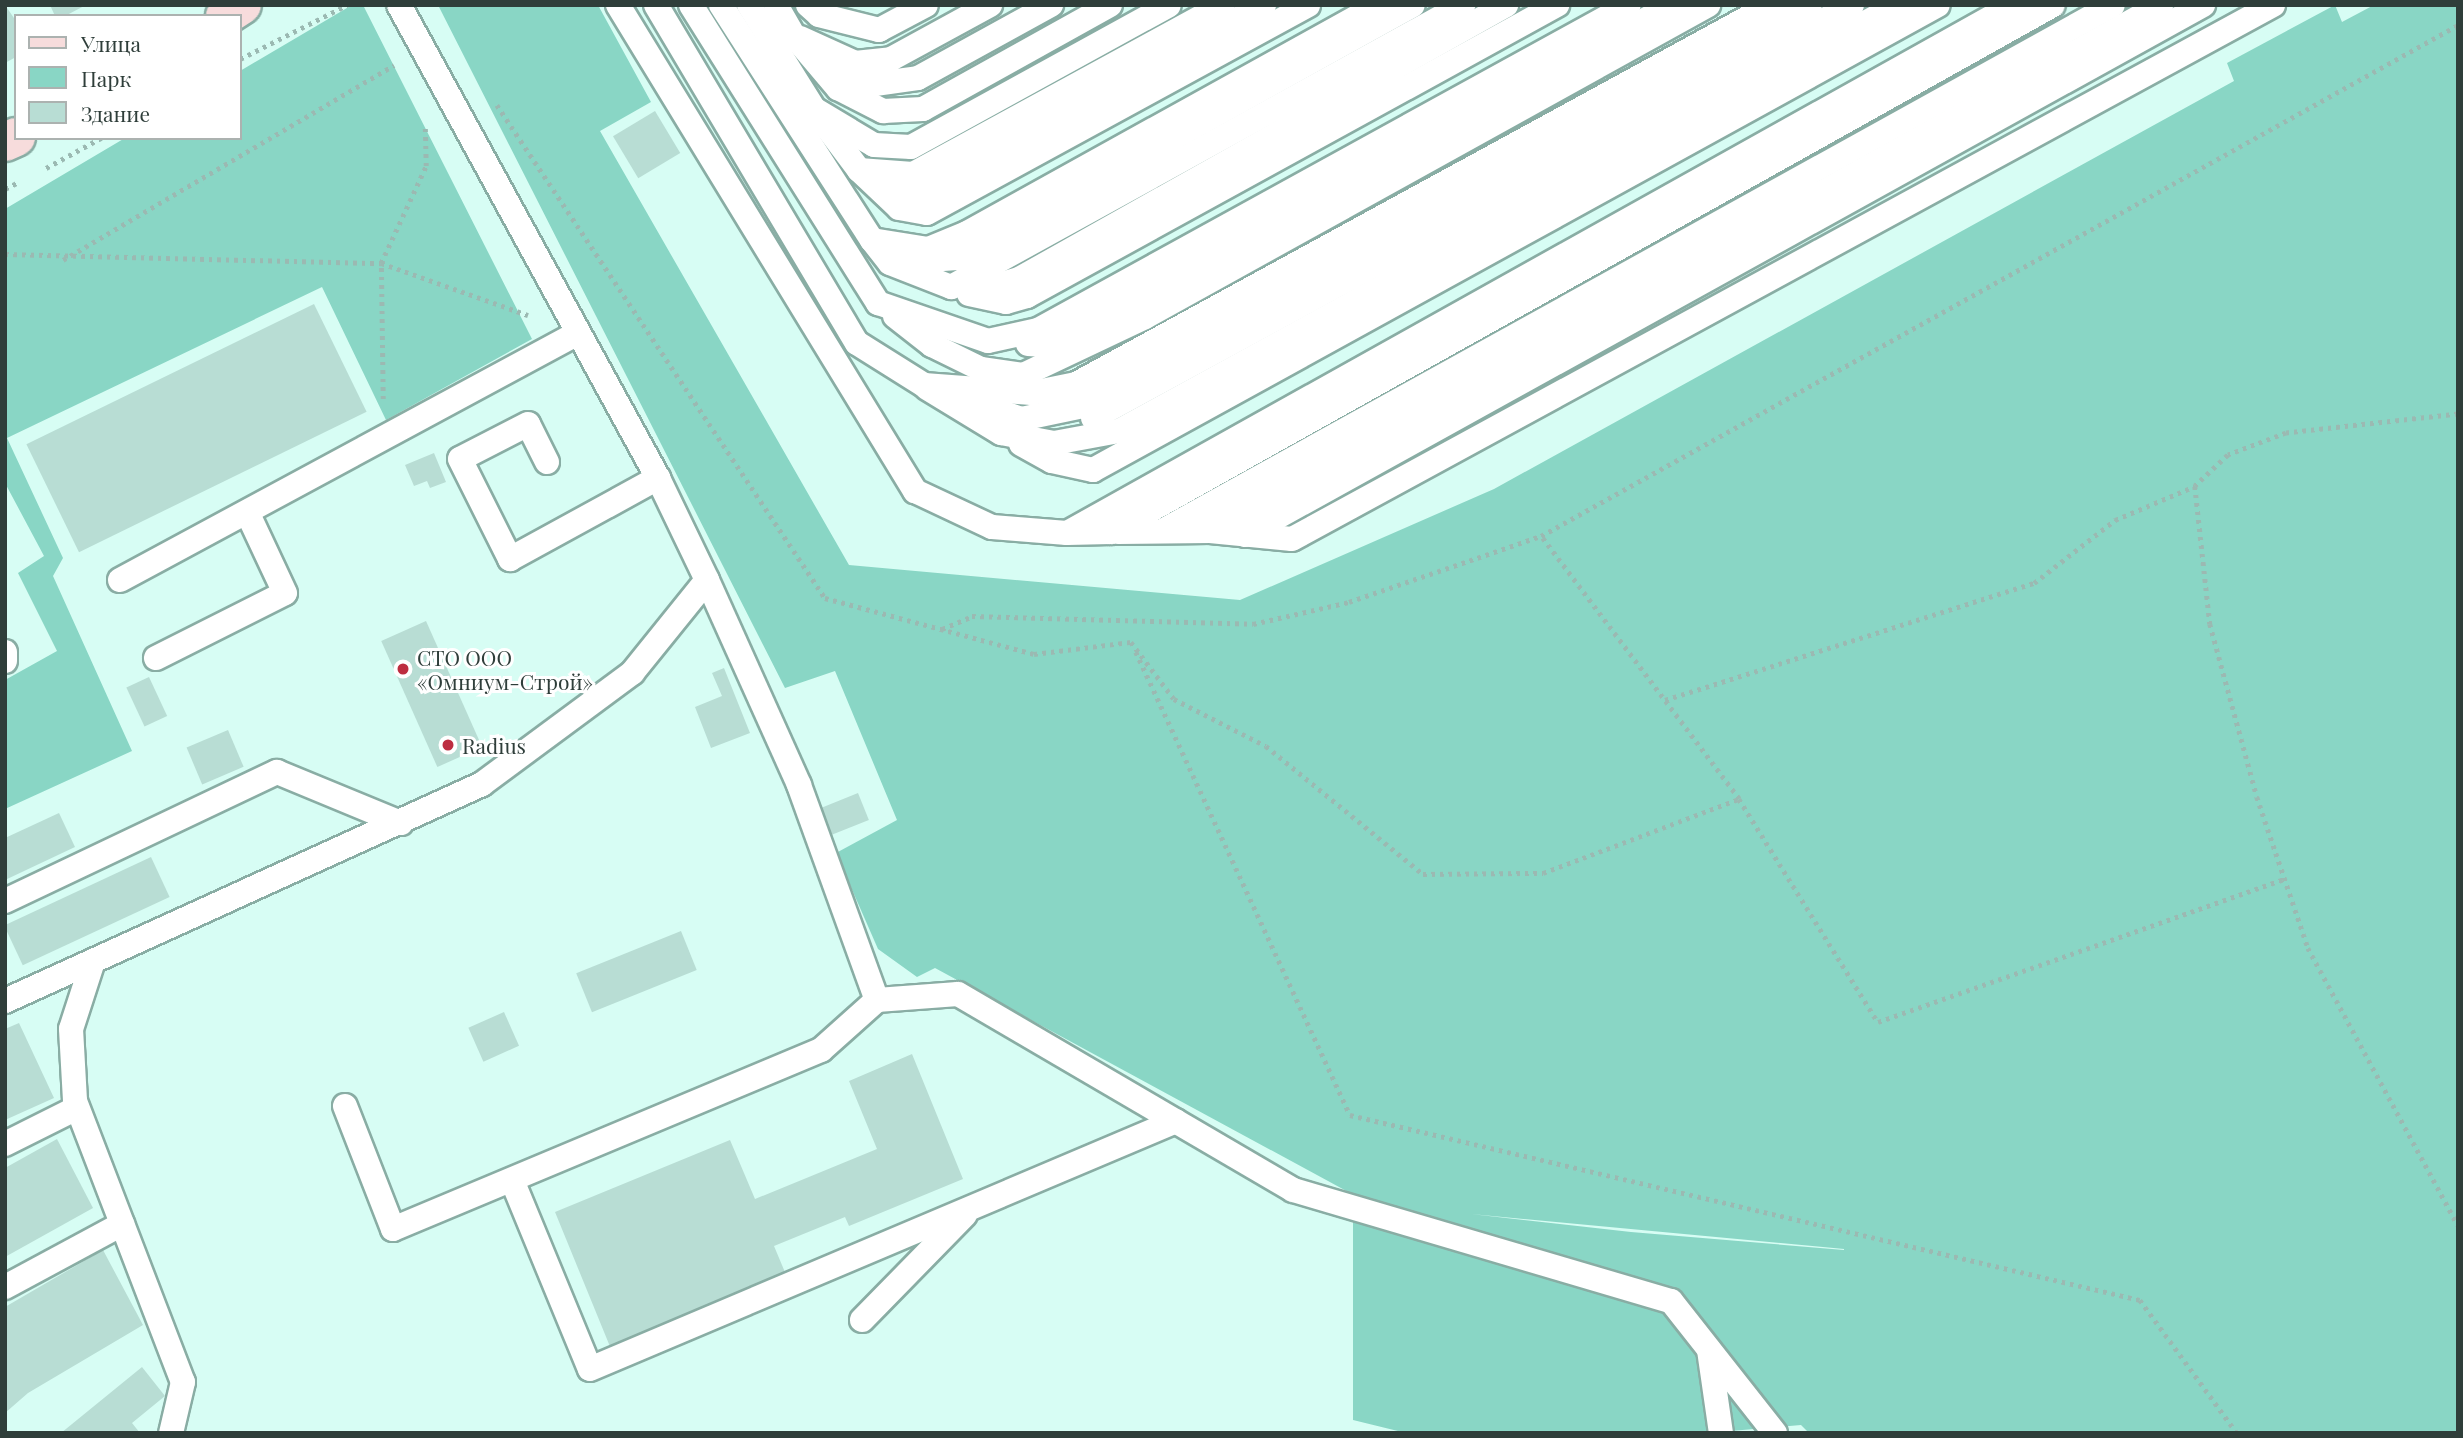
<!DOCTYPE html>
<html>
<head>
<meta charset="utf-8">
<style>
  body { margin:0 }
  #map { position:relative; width:2463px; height:1438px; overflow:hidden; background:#d7fdf4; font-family:"Playfair Display",serif }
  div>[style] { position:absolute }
  .green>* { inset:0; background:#89d6c5 }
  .building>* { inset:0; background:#b8ddd4; transform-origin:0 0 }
  .path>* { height:4.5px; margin-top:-2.25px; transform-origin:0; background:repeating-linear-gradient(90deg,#9bb9b2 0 3.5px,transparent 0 8.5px) }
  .roads { filter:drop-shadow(2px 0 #89ada4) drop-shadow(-2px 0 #89ada4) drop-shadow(0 2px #89ada4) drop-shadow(0 -2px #89ada4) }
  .service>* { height:24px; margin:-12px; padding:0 12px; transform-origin:12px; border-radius:12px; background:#fff }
  .secondary>* { height:38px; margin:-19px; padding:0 19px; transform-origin:19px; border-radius:19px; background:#f7dcdc }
  .dots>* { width:19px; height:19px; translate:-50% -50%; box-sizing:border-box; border:4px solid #fff; border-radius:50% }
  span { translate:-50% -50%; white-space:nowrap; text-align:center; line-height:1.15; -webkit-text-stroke:6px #fff; paint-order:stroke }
  .poi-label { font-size:21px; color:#2f3e3a }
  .left { translate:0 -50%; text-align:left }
  .frame { position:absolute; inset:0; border:7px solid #2f3e3a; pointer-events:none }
  .legend { position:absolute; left:14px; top:14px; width:228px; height:126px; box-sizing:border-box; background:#fff; border:2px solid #acb2b0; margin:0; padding:9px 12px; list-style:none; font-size:21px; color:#2f3e3a }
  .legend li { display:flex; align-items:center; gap:14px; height:35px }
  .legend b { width:35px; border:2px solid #acb2b0 }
</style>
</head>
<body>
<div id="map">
  <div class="green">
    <div style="clip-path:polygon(352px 5px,363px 5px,532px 339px,386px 420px,322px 287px,7px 438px,63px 558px,53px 576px,132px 751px,5px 809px,5px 680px,57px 651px,18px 573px,44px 556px,5px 483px,5px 209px,125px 138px,240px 138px,240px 71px)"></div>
    <div style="clip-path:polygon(evenodd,438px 5px,598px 5px,651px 102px,600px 131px,849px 565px,1240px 600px,1494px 489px,2234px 81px,2227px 63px,2335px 5px,2342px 22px,2374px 5px,2458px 5px,2458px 1433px,1809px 1433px,1801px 1425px,1708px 1433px,1406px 1433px,1353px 1420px,1353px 1201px,1363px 1200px,935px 968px,917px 977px,878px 949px,836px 853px,897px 820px,835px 671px,785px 688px,438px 5px,1471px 1214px,1844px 1249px,1844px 1250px,1631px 1232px,1471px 1214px)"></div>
  </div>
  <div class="building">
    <div style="clip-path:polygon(5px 5px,16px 21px,16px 57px,5px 63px)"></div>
    <div style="clip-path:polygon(50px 5px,86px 5px,65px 16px,55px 16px)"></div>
    <div style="left:655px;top:111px;width:49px;height:49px;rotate:59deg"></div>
    <div style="left:314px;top:304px;width:120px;height:320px;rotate:64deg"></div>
    <div style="clip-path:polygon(434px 453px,446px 482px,430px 488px,427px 481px,414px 486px,405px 465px)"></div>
    <div style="left:426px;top:621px;width:138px;height:49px;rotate:66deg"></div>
    <div style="clip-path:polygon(724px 668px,750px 733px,711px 748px,695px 707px,722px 696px,712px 673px)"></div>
    <div style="left:149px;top:677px;width:43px;height:25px;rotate:65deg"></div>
    <div style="left:228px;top:730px;width:40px;height:45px;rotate:67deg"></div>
    <div style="left:858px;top:793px;width:29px;height:44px;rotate:68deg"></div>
    <div style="clip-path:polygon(59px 813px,75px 847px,5px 880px,5px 838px)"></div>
    <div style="left:151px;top:857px;width:44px;height:162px;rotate:65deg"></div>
    <div style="left:681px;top:931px;width:42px;height:113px;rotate:68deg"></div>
    <div style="left:504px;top:1012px;width:37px;height:39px;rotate:66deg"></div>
    <div style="clip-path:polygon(19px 1023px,54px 1098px,5px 1120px,5px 1029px)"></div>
    <div style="clip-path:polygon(912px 1054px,963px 1179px,849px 1226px,845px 1217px,774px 1246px,787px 1277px,611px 1349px,555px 1212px,730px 1140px,755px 1199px,877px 1149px,849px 1081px)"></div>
    <div style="clip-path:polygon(57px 1139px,93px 1208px,5px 1257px,5px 1168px)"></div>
    <div style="clip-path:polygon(103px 1250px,143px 1325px,28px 1393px,5px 1413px,5px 1307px)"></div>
    <div style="clip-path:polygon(142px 1367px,165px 1396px,132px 1423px,140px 1433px,61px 1433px)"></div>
  </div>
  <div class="path">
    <div style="left:240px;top:59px;width:120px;rotate:-26.8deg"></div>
    <div style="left:497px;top:105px;width:592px;rotate:56.36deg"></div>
    <div style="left:825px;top:598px;width:216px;rotate:15deg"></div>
    <div style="left:1034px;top:654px;width:98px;rotate:-7.1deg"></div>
    <div style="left:1131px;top:642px;width:71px;rotate:53deg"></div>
    <div style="left:1174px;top:699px;width:103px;rotate:27.1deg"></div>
    <div style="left:1266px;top:746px;width:203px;rotate:39.2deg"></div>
    <div style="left:1423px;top:874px;width:120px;rotate:-0.5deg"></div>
    <div style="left:1543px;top:873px;width:210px;rotate:-20.7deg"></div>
    <div style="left:1739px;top:799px;width:329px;rotate:-127deg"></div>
    <div style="left:1541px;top:536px;width:1050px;rotate:-29.13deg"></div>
    <div style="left:46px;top:168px;width:63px;rotate:-28.6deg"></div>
    <div style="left:5px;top:189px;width:13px;rotate:-27deg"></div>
    <div style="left:5px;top:254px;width:376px;rotate:1.4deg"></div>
    <div style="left:381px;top:263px;width:156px;rotate:19.5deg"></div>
    <div style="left:63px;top:260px;width:384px;rotate:-30.5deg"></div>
    <div style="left:383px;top:399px;width:136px;rotate:-90.8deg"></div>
    <div style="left:381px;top:263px;width:107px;rotate:-65.1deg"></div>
    <div style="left:426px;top:166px;width:40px;rotate:-91.4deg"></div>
    <div style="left:2458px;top:414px;width:173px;rotate:173.7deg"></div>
    <div style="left:2286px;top:433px;width:62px;rotate:159.2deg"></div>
    <div style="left:2228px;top:455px;width:45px;rotate:136.8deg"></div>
    <div style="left:2195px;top:486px;width:139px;rotate:83.8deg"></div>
    <div style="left:2210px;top:624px;width:179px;rotate:74.8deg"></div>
    <div style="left:2257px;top:797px;width:159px;rotate:71.3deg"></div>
    <div style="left:2308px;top:948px;width:315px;rotate:61.6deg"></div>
    <div style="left:942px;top:629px;width:33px;rotate:-23deg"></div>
    <div style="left:972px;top:616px;width:281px;rotate:1.6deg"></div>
    <div style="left:1253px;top:624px;width:98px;rotate:-12.9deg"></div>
    <div style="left:1349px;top:602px;width:203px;rotate:-19deg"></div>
    <div style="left:1136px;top:652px;width:510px;rotate:65.19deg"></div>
    <div style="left:1350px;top:1115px;width:811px;rotate:13.18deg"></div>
    <div style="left:2140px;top:1300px;width:165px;rotate:53.9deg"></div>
    <div style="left:1665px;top:700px;width:387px;rotate:-17.6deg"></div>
    <div style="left:2034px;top:583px;width:103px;rotate:-37.9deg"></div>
    <div style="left:2115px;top:520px;width:87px;rotate:-23deg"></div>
    <div style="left:1739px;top:799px;width:263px;rotate:58.1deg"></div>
    <div style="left:1878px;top:1022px;width:431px;rotate:-19.4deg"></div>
  </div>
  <div class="roads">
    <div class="service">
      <div style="left:618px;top:5px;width:570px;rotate:58.57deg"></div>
      <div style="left:915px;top:491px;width:85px;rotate:25.1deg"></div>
      <div style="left:992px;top:527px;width:75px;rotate:4.6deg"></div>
      <div style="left:1067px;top:533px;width:44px;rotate:-1.3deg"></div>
      <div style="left:1111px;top:532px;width:1079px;rotate:-29.22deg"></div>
      <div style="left:656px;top:5px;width:393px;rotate:59.3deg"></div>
      <div style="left:857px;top:343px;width:79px;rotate:32.1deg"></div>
      <div style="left:924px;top:385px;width:108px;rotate:4.2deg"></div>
      <div style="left:1032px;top:393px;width:45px;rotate:-11.6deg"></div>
      <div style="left:1076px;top:384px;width:792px;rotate:-28.6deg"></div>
      <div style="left:691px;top:5px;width:352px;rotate:57.9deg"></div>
      <div style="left:878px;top:303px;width:116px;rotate:19.1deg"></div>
      <div style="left:988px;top:341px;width:51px;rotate:-12.4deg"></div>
      <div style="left:1038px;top:330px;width:674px;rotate:-28.81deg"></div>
      <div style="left:721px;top:5px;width:279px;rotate:57.3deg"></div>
      <div style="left:872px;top:240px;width:57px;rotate:9.1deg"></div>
      <div style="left:928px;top:249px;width:42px;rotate:-22.3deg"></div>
      <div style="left:967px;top:233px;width:470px;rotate:-29deg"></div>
      <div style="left:749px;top:5px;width:123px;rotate:58deg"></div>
      <div style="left:814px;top:109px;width:70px;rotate:31deg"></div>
      <div style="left:874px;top:145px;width:37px;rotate:3deg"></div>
      <div style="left:911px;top:147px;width:294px;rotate:-28.8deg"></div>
      <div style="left:776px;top:5px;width:34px;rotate:60deg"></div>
      <div style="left:793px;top:35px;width:70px;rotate:49.7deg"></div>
      <div style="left:838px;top:88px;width:51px;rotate:27.1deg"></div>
      <div style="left:883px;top:111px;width:40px;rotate:-2.9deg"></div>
      <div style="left:923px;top:109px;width:214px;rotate:-29.1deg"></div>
      <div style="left:808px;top:5px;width:15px;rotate:42deg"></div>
      <div style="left:819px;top:15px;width:62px;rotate:14deg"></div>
      <div style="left:879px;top:30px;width:53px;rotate:-28deg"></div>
      <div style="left:800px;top:38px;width:60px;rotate:24.4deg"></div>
      <div style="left:855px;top:63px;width:36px;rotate:-6deg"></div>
      <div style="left:891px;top:59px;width:113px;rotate:-28.6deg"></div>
      <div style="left:830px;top:73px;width:46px;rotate:13.7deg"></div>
      <div style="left:875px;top:84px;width:43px;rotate:-7.9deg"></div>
      <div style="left:918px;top:78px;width:152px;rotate:-28.8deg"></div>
      <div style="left:820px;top:118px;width:65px;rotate:53.1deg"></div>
      <div style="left:859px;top:170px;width:54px;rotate:4.2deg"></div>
      <div style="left:913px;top:174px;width:353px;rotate:-28.6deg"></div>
      <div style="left:859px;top:170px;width:55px;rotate:43.5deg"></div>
      <div style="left:899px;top:208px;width:28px;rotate:10deg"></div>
      <div style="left:927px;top:213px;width:434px;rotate:-28.6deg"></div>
      <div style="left:887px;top:191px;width:31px;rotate:7deg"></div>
      <div style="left:918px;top:195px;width:395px;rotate:-28.8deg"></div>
      <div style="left:872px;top:240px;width:29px;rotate:52deg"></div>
      <div style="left:890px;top:263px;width:66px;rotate:21.5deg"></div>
      <div style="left:951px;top:287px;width:585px;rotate:-28.85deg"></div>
      <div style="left:915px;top:261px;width:42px;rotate:-4.1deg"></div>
      <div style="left:957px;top:258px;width:521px;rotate:-29.02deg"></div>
      <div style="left:971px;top:293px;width:50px;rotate:-16.3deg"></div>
      <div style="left:1019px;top:279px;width:559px;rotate:-29.36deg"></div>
      <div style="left:969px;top:294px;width:38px;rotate:12deg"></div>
      <div style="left:1006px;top:302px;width:22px;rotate:-16deg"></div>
      <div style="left:1027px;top:296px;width:605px;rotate:-28.77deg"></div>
      <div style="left:895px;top:316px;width:47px;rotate:38.1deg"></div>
      <div style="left:932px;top:345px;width:55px;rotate:26.1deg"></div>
      <div style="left:981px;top:369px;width:42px;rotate:8.1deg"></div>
      <div style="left:1023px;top:375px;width:135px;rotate:-25.4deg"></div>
      <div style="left:1145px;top:317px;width:644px;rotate:-28.99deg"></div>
      <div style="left:1028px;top:344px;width:16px;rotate:4deg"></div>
      <div style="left:1044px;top:345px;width:73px;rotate:-23.4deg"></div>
      <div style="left:1111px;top:316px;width:641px;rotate:-29deg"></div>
      <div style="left:927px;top:388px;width:87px;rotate:31.3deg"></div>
      <div style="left:1001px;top:433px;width:54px;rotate:10.7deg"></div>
      <div style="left:1054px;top:443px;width:66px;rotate:-10.5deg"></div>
      <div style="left:1119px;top:431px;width:888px;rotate:-28.67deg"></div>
      <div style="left:967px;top:400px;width:57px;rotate:19.4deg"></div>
      <div style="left:1021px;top:419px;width:64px;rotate:-11.7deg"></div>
      <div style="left:1084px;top:406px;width:829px;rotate:-28.91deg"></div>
      <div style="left:1093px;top:418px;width:864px;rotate:-28.55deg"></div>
      <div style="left:1021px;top:444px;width:35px;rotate:29deg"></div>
      <div style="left:1052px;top:461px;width:42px;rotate:12.4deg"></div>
      <div style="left:1093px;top:470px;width:964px;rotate:-28.82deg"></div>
      <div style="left:547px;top:462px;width:42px;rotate:-116.6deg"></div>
      <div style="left:528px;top:424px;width:76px;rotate:152.8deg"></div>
      <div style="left:460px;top:459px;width:112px;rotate:63.4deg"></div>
      <div style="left:510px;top:559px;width:169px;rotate:-28.7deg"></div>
      <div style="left:1166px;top:529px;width:1082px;rotate:-28.96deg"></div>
      <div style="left:1210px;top:531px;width:82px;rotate:5.6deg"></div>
      <div style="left:1292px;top:539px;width:1117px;rotate:-28.56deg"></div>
      <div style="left:1069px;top:532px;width:1081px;rotate:-29.17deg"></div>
      <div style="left:1118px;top:532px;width:92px;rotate:-0.6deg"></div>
      <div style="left:1210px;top:531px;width:1087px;rotate:-28.95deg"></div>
      <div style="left:1245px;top:535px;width:1095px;rotate:-28.95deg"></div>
      <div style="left:120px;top:580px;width:520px;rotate:-28.34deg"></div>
      <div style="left:707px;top:580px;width:225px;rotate:65.8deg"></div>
      <div style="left:799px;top:785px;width:229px;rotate:70.1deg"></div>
      <div style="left:5px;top:652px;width:9px;rotate:90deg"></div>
      <div style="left:156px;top:658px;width:144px;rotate:-26.7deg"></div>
      <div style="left:285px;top:593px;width:89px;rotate:-115.1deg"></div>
      <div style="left:5px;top:901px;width:301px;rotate:-25.4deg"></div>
      <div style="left:277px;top:772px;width:134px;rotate:22.4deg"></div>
      <div style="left:93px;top:961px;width:71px;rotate:107.9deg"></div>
      <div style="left:71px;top:1029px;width:72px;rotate:86.8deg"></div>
      <div style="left:75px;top:1101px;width:301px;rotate:69deg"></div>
      <div style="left:183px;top:1382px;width:52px;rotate:103.2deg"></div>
      <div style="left:5px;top:1001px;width:524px;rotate:-24.46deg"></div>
      <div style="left:482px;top:784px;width:187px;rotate:-36.5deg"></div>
      <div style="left:632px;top:673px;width:119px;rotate:-51.1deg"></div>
      <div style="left:707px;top:580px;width:113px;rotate:-115.7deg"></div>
      <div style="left:658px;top:478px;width:539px;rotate:-118.7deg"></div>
      <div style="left:345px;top:1106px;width:132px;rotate:68.7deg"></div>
      <div style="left:393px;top:1229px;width:464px;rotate:-22.7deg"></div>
      <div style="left:821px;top:1050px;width:75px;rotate:-41.8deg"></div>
      <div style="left:877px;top:1000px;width:81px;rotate:-4.2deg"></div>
      <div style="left:958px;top:994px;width:388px;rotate:30.3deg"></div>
      <div style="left:1293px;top:1190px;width:394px;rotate:16.4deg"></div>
      <div style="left:1671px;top:1301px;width:168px;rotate:51.8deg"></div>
      <div style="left:5px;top:1144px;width:80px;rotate:-26.6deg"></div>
      <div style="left:512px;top:1180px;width:204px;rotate:67.6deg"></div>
      <div style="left:590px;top:1369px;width:636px;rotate:-22.94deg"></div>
      <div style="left:5px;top:1287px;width:133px;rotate:-28.3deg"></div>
      <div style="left:862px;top:1320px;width:147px;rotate:-45.6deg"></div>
      <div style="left:1709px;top:1350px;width:84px;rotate:81.8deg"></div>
    </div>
    <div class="secondary">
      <div style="left:225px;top:16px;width:20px;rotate:-33deg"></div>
      <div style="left:5px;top:142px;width:12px;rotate:-24deg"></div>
    </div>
  </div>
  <div class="dots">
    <div style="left:403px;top:669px;background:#bd2d40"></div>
    <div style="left:448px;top:745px;background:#bd2d40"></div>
  </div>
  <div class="poi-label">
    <span class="left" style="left:417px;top:669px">СТО ООО<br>«Омниум-Строй»</span>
    <span class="left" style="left:462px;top:745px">Radius</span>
  </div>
  <div class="frame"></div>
  <ul class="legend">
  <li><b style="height:9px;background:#f7dcdc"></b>Улица</li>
  <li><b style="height:19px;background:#89d6c5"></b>Парк</li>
  <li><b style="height:19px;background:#b8ddd4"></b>Здание</li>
  </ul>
</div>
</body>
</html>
